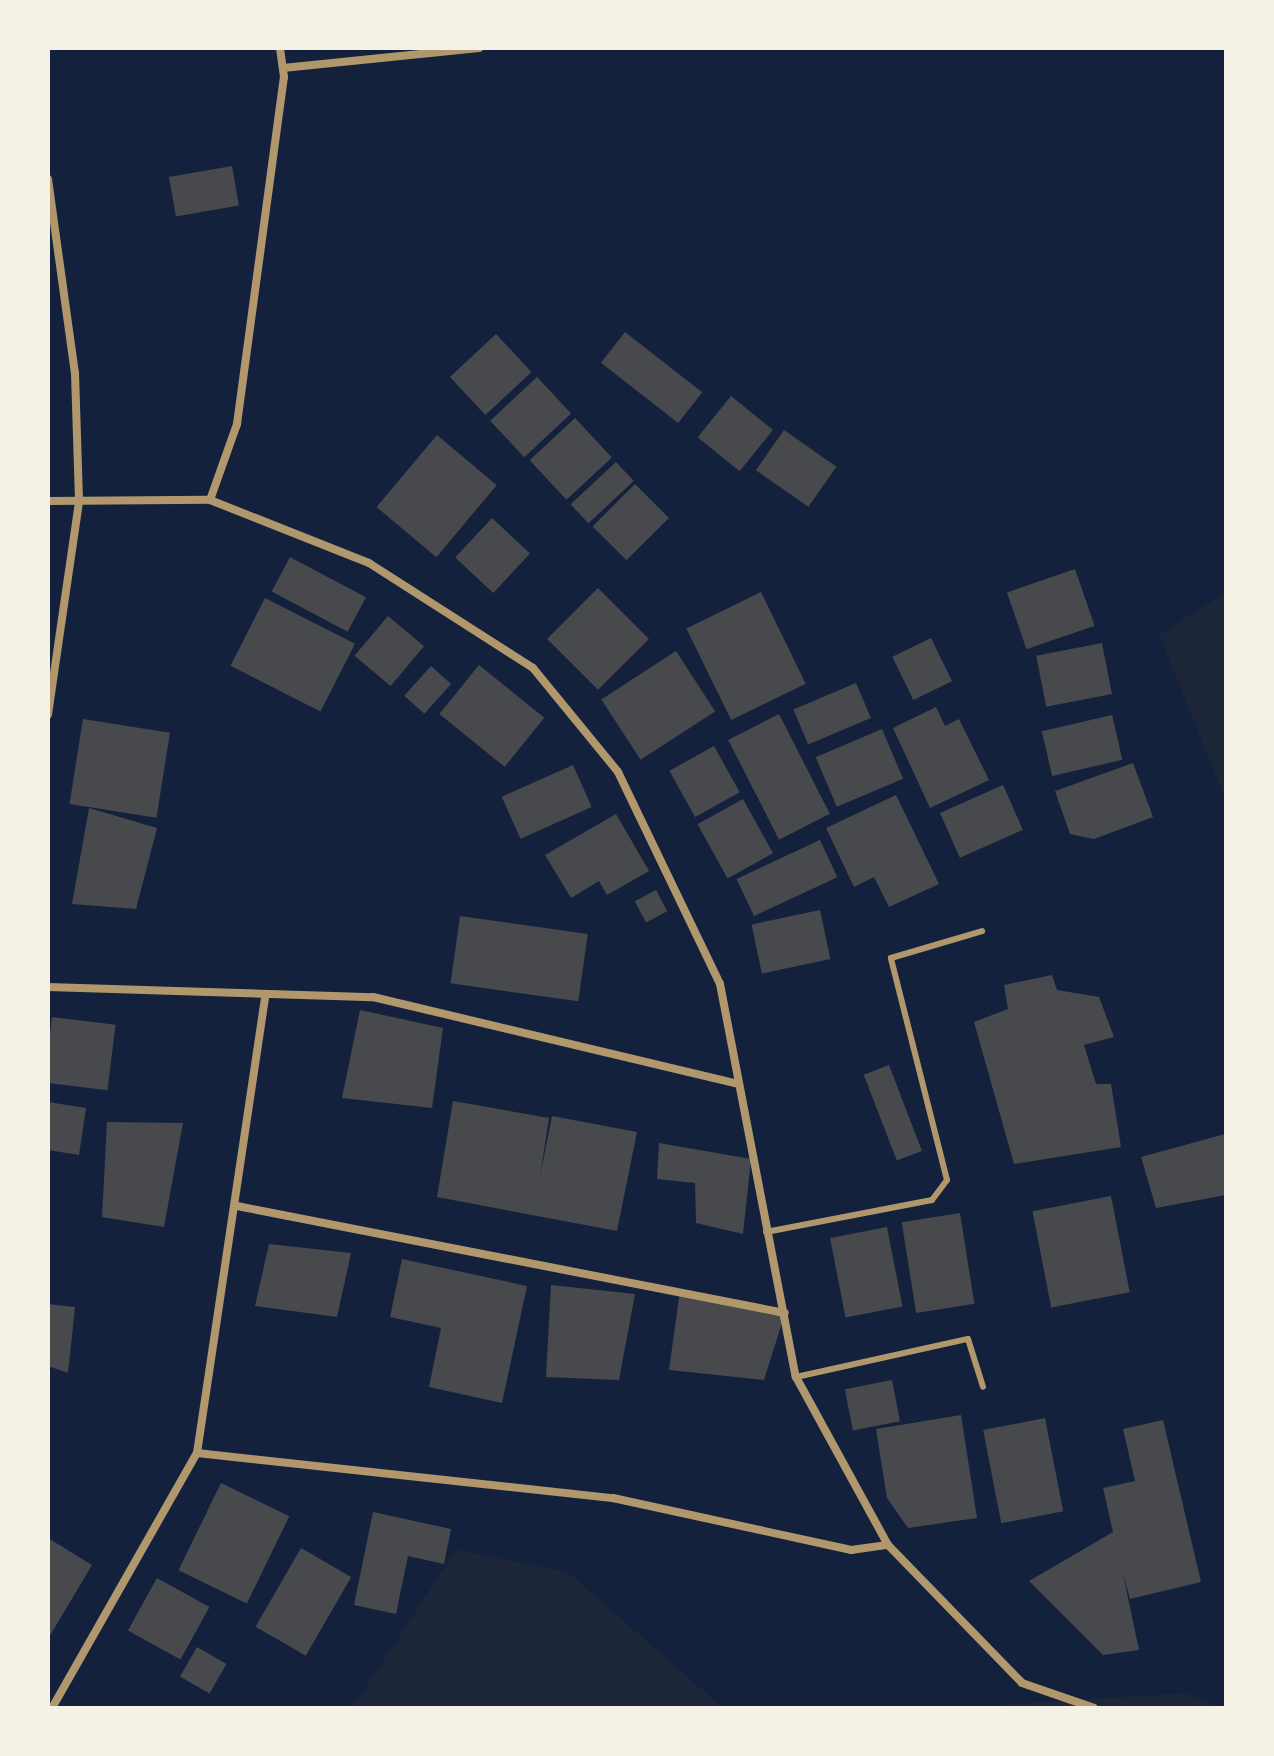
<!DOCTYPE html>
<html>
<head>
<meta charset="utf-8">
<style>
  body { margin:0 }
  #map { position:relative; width:1274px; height:1756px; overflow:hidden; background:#14213d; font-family:Jost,sans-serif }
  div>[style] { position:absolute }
  .green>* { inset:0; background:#1d2539 }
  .building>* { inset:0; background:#48494c; transform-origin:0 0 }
  .service>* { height:6px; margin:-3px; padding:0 3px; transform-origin:3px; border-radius:3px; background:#b1986c }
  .minor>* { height:8px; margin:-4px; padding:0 4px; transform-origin:4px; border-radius:4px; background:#b1986c }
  span { translate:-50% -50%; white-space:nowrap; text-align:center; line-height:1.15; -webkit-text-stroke:6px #f6f1e7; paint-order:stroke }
  .frame { position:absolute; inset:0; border:50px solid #f6f1e7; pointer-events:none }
</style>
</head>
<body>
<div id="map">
  <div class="green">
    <div style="clip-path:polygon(1226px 592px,1226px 800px,1159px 635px)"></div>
    <div style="clip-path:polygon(456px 1550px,568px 1572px,723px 1708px,352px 1708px)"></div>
    <div style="clip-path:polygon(1187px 1693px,1219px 1708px,950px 1708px)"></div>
  </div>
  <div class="building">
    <div style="left:232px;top:166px;width:40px;height:64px;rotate:80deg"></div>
    <div style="left:625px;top:332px;width:98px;height:39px;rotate:38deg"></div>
    <div style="left:496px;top:334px;width:52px;height:63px;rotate:47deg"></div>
    <div style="left:537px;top:377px;width:50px;height:64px;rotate:47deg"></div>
    <div style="left:731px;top:396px;width:54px;height:53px;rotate:39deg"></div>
    <div style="left:575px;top:418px;width:54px;height:62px;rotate:47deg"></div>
    <div style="left:784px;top:430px;width:64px;height:49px;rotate:35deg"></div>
    <div style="left:437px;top:435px;width:78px;height:94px;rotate:40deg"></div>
    <div style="left:616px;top:462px;width:26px;height:62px;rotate:47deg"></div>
    <div style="left:635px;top:484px;width:48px;height:60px;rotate:45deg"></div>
    <div style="left:492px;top:518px;width:52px;height:54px;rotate:43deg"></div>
    <div style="left:290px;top:557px;width:86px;height:39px;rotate:28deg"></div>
    <div style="left:1075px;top:569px;width:60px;height:72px;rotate:71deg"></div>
    <div style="left:598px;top:588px;width:72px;height:72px;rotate:45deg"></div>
    <div style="left:761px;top:592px;width:102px;height:83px;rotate:64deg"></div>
    <div style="left:265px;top:598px;width:101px;height:76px;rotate:27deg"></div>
    <div style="left:388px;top:616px;width:47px;height:52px;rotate:40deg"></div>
    <div style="left:931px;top:638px;width:48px;height:43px;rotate:64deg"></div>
    <div style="left:1102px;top:643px;width:52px;height:67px;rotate:79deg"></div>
    <div style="left:676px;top:651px;width:72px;height:89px;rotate:57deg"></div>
    <div style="left:479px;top:665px;width:84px;height:63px;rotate:39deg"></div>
    <div style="left:431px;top:666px;width:27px;height:40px;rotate:42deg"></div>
    <div style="left:856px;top:683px;width:38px;height:68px;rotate:67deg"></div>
    <div style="clip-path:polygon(936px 707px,945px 726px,959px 719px,989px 780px,930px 808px,893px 728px)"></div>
    <div style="left:779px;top:714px;width:112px;height:57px;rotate:63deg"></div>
    <div style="left:1112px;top:715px;width:46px;height:72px;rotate:77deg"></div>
    <div style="left:83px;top:719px;width:88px;height:86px;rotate:9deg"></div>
    <div style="left:882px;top:729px;width:54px;height:72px;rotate:67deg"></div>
    <div style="left:714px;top:746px;width:53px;height:51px;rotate:61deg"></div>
    <div style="clip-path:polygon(1133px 763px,1153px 817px,1094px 839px,1070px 834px,1055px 791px)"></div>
    <div style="left:573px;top:765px;width:46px;height:78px;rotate:66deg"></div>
    <div style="left:1003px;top:785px;width:49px;height:69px;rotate:66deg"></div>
    <div style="clip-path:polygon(896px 795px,939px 884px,889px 907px,874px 877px,854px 887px,826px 828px)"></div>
    <div style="left:743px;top:799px;width:62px;height:52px;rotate:61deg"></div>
    <div style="clip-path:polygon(89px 808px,157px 828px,136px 909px,72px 904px)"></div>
    <div style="clip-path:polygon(616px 814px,649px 871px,607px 895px,599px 881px,571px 898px,545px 855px)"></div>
    <div style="left:820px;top:840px;width:41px;height:92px;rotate:65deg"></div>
    <div style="left:656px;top:890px;width:24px;height:24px;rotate:62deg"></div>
    <div style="left:820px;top:910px;width:50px;height:70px;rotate:78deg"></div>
    <div style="left:460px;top:916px;width:129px;height:68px;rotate:8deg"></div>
    <div style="clip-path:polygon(1052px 975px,1057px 990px,1099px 997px,1114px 1037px,1084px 1045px,1096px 1084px,1111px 1084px,1121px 1147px,1014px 1164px,974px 1022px,1008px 1009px,1004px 985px)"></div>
    <div style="clip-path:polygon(360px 1010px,443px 1028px,432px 1108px,342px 1098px)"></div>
    <div style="left:52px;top:1017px;width:64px;height:66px;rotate:7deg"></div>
    <div style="left:889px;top:1065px;width:92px;height:27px;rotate:69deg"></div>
    <div style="clip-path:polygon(453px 1101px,549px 1118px,540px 1177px,552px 1116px,637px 1132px,617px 1231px,437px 1197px)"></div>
    <div style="clip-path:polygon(48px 1102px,86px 1108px,79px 1155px,48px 1150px)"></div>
    <div style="clip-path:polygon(107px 1122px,183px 1123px,164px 1227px,102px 1217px)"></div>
    <div style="clip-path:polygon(1225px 1134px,1226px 1195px,1156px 1208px,1141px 1157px)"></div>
    <div style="clip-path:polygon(659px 1143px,751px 1159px,743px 1234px,696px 1223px,695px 1183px,657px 1179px)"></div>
    <div style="left:1111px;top:1196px;width:98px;height:80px;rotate:79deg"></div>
    <div style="left:960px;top:1213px;width:92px;height:59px;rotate:81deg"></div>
    <div style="left:887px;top:1227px;width:81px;height:58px;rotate:79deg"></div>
    <div style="clip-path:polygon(269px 1244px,351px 1253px,337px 1317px,255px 1306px)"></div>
    <div style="clip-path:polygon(402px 1259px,527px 1286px,502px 1403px,429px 1387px,441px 1328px,390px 1317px)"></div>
    <div style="clip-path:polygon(551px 1285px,635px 1294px,619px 1380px,546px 1377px)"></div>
    <div style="clip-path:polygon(680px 1291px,785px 1313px,764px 1380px,669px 1370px)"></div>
    <div style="clip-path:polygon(48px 1304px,75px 1307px,68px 1373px,48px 1366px)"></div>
    <div style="left:892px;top:1380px;width:42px;height:48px;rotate:79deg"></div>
    <div style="clip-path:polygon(961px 1415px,977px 1518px,908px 1528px,887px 1498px,876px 1429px)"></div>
    <div style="left:1045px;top:1418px;width:95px;height:63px;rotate:79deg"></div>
    <div style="clip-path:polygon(1163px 1420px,1201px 1582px,1130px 1599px,1123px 1574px,1139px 1650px,1103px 1655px,1029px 1581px,1113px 1532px,1103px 1488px,1135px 1481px,1123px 1429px)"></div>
    <div style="left:221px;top:1483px;width:76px;height:97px;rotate:26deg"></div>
    <div style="clip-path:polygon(373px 1512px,451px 1529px,444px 1564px,408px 1556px,396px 1614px,354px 1605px)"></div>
    <div style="clip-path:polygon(48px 1538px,92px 1565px,48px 1639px)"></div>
    <div style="left:301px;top:1548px;width:58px;height:91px;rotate:30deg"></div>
    <div style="left:157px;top:1578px;width:60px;height:60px;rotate:29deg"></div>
    <div style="left:197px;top:1647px;width:34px;height:34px;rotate:30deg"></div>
  </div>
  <div class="service">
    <div style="left:766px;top:1232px;width:169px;rotate:-10.9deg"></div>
    <div style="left:932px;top:1200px;width:25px;rotate:-53deg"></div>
    <div style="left:947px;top:1180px;width:229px;rotate:-104.2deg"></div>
    <div style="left:891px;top:958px;width:95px;rotate:-16.5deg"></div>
    <div style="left:796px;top:1377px;width:176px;rotate:-12.5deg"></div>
    <div style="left:968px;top:1339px;width:50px;rotate:72.6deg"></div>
  </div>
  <div class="minor">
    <div style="left:283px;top:68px;width:197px;rotate:-5.8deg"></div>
    <div style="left:48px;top:179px;width:196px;rotate:82.1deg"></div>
    <div style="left:75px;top:373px;width:129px;rotate:88.2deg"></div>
    <div style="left:79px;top:502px;width:215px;rotate:98.3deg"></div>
    <div style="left:210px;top:500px;width:81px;rotate:-70.4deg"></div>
    <div style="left:237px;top:424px;width:350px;rotate:-82.3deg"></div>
    <div style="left:284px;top:77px;width:29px;rotate:-98deg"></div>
    <div style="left:48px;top:501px;width:162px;rotate:-0.4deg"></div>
    <div style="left:210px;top:500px;width:171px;rotate:21.6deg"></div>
    <div style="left:369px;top:563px;width:195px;rotate:32.6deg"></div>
    <div style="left:533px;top:668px;width:134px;rotate:50.7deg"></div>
    <div style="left:618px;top:772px;width:235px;rotate:64.3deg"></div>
    <div style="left:720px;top:984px;width:400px;rotate:79.1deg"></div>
    <div style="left:796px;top:1377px;width:192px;rotate:61.3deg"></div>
    <div style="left:888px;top:1545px;width:192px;rotate:45.8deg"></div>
    <div style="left:1022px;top:1683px;width:76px;rotate:19.1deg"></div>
    <div style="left:48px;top:987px;width:325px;rotate:1.8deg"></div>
    <div style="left:373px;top:997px;width:372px;rotate:13.4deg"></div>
    <div style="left:237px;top:1206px;width:558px;rotate:11.05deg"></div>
    <div style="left:197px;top:1453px;width:418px;rotate:6.2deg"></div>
    <div style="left:613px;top:1498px;width:244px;rotate:12.3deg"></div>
    <div style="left:851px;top:1550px;width:37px;rotate:-8deg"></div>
    <div style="left:52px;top:1708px;width:293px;rotate:-60.4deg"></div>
    <div style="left:197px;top:1453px;width:464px;rotate:-81.5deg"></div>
  </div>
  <div class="frame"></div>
</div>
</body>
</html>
